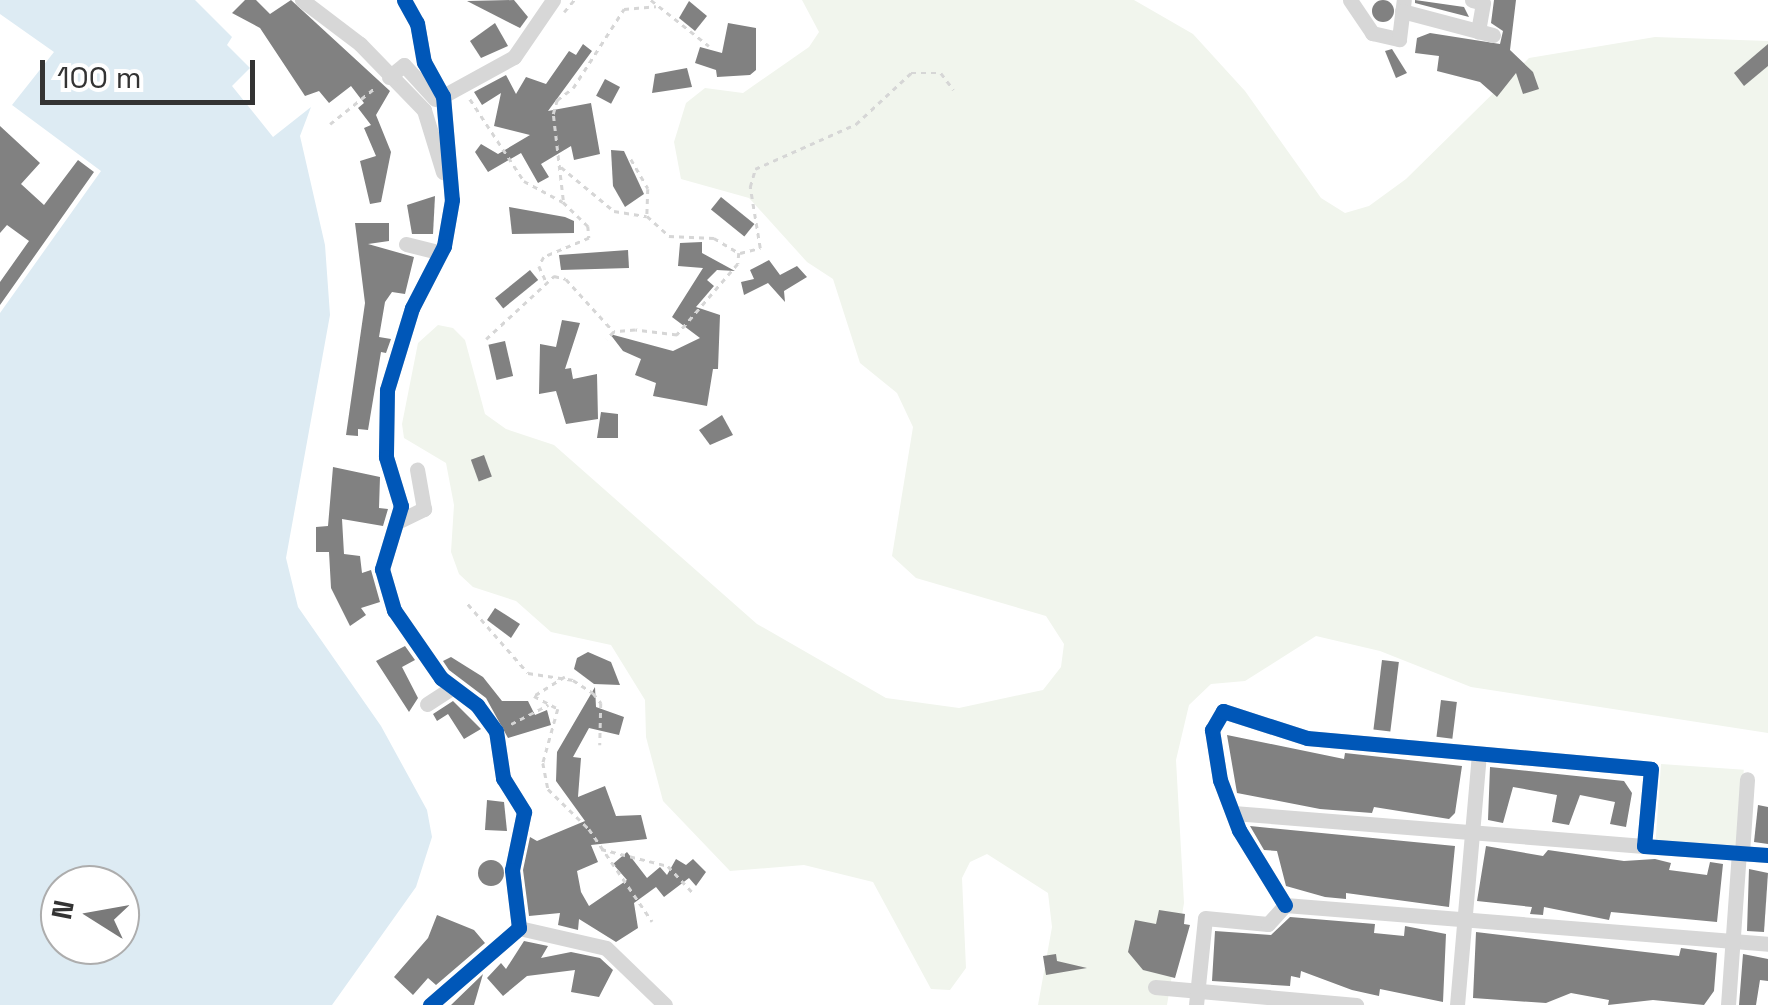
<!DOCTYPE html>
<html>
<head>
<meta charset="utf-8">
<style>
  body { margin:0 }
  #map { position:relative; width:1768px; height:1005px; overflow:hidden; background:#fff; font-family:"Space Grotesk",sans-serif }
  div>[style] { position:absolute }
  .green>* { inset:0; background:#f1f5ed; transform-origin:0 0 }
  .water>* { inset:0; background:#ddebf3 }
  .building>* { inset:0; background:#818181; transform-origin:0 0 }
  .round { border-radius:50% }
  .path>* { height:2.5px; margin-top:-1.25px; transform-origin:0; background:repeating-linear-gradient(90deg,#d6d6d6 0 5px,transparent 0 10px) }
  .minor>* { height:15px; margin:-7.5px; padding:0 7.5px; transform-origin:7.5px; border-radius:7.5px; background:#d7d7d7 }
  .cycleway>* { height:15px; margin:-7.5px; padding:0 7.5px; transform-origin:7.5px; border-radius:7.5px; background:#0057b8 }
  span { translate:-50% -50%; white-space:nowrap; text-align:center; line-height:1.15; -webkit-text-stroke:10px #fff; paint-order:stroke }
  .north { position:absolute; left:40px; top:865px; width:100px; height:100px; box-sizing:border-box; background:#fff; border:2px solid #adadad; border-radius:50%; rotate:281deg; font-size:28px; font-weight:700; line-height:40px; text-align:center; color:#333 }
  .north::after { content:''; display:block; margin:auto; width:35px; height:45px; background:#7a7a7a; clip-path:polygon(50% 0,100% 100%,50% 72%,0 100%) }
  .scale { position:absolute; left:40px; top:60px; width:215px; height:45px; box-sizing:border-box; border:5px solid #333; border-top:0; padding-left:12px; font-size:30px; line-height:35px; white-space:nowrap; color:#333; -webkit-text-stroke:8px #fff; paint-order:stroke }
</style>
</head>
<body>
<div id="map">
  <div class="green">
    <div style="clip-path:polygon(802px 0,1134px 0,1193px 34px,1245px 91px,1321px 198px,1345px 213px,1369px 206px,1406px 179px,1529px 58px,1655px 37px,1768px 41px,1768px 733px,1471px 687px,1380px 651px,1316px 636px,1245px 681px,1211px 684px,1189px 705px,1176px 760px,1184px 903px,1167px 1005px,1038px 1005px,1052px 927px,1048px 893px,987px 854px,970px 862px,962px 878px,966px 968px,950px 990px,931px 989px,873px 882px,804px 865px,730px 871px,663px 801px,646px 737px,645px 700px,611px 645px,551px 632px,516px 601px,473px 587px,459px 574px,451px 552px,454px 505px,446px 463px,404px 438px,402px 424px,418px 343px,438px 325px,453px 328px,465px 340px,485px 414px,506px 429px,554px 445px,757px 624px,886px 698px,959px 708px,1043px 690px,1061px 667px,1064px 644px,1046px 616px,916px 578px,892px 556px,913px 427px,897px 393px,860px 363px,833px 279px,807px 262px,749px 198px,681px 179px,674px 142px,686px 103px,705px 88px,743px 93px,809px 47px,819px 32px)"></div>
    <div style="left:1661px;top:764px;width:83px;height:76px;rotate:4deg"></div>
  </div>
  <div class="water">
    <div style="clip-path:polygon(evenodd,0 0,195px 0,232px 37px,227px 45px,250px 68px,232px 86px,273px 137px,311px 107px,300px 136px,325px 245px,330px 315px,286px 558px,298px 607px,381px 726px,427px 810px,432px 837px,416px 887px,332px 1005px,0 1005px,0 313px,101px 171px,12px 105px,54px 52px,0 14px,0 0,60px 885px,120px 885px,120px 945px,60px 945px,60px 885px)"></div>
  </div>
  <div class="building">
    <div style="clip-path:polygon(245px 0,256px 0,270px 14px,291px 0,390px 91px,376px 115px,391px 152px,381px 202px,370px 204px,360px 161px,376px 156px,364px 128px,371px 125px,358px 108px,364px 103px,351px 86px,329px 103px,319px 91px,305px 96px,260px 28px,232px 13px)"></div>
    <div style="clip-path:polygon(514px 0,528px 17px,520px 28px,467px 1px)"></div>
    <div style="clip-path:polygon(1415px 0,1464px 7px,1469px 17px,1415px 3px)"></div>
    <div style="clip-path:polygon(1494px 0,1516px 0,1510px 50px,1533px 72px,1539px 89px,1523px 94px,1516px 73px,1497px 97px,1480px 82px,1437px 71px,1439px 56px,1415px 53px,1417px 38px,1430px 33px,1500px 44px,1503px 31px,1491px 23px)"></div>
    <div class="round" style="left:1372px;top:0;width:22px;height:22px"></div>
    <div style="clip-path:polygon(689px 1px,707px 16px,695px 31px,679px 18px)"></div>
    <div style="clip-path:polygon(495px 23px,508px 46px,481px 58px,470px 41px)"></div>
    <div style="clip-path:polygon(728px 23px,756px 28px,756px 70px,750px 75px,717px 77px,716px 70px,695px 63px,700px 47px,722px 53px)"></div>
    <div style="clip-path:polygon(583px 44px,592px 51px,548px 111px,591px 103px,600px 154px,574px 160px,571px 146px,541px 164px,549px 177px,538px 183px,521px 153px,488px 172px,475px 152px,481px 144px,498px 154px,530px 135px,494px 126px,501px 93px,482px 105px,474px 92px,506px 75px,516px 94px,526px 77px,546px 84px,569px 51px,576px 55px)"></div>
    <div style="clip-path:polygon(1768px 44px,1768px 66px,1744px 86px,1734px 73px)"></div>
    <div style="clip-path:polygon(1392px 49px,1407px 73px,1396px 78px,1385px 51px)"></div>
    <div style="clip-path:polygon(687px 68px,692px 87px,652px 93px,655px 74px)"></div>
    <div style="left:605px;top:79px;width:17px;height:19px;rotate:28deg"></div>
    <div style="clip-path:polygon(0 126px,40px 163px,21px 184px,44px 205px,78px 160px,94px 172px,0 305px,0 282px,29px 241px,7px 225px,0 233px)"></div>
    <div style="clip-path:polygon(611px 150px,624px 151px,644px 194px,625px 207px,613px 186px)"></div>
    <div style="clip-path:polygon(435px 196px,433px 234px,412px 234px,407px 205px)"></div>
    <div style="left:721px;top:197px;width:43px;height:16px;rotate:39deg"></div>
    <div style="clip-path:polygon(509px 207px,565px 217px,574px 221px,574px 233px,512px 234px)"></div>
    <div style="clip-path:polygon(355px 223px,389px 223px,389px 241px,368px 244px,414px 257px,405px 294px,392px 292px,385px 302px,379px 337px,391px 339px,386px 353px,381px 352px,368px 430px,358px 429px,358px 436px,346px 435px,365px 303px)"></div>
    <div style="clip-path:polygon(702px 242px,702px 253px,735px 271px,717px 270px,707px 280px,714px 286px,696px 307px,720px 315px,718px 369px,713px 369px,707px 406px,653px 396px,656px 383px,635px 375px,641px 359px,623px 351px,610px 334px,673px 351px,700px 338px,672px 317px,703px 268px,678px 266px,680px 243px)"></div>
    <div style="clip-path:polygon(628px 250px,629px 268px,561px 270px,559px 255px)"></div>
    <div style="clip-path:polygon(769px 260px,780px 275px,797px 266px,807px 277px,784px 291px,785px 302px,768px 283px,744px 295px,741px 282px,754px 279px,750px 270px)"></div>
    <div style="left:530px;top:270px;width:13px;height:45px;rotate:51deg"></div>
    <div style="clip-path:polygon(562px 320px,580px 323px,565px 369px,571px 368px,573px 379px,597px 374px,598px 419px,566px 424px,556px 391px,539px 394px,540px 344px,556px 347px)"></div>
    <div style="left:505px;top:341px;width:36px;height:17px;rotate:77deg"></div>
    <div style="clip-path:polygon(601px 412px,618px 414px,618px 438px,597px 438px)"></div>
    <div style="clip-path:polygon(722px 415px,733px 435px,710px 445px,699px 430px)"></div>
    <div style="left:484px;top:455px;width:23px;height:14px;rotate:70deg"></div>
    <div style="clip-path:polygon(333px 467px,380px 477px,379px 508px,388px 509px,383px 526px,342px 519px,344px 554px,360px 556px,362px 573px,371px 570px,380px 602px,361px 608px,366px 615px,350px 626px,331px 588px,329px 552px,316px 552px,316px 527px,328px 526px)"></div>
    <div style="clip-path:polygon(495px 608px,520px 624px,511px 638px,487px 620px)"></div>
    <div style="clip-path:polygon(405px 646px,415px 660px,402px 667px,418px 698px,409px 712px,376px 661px)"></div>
    <div style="clip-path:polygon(588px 652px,611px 662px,620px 685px,594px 684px,574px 669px,577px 658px)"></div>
    <div style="clip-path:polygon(451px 657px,483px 677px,502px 701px,528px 701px,535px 715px,547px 710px,551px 725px,508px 738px,486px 698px,449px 670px,443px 661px)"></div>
    <div style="left:1382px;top:660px;width:17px;height:70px;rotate:7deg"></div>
    <div style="clip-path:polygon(595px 687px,596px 707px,624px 717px,619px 735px,589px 728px,573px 757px,581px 758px,578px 797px,605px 786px,616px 816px,641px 815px,647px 839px,591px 845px,598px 862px,577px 871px,581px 892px,589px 906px,627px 880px,613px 864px,627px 852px,647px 878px,660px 867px,667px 875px,676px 859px,686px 865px,693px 859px,706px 872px,696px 886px,689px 878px,664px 897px,656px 887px,634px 903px,638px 928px,616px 942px,579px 919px,578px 930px,558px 925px,560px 913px,529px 916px,523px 870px,530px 837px,537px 841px,585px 821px,556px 781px,557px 752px)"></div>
    <div style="left:1441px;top:700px;width:16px;height:37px;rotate:7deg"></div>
    <div style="clip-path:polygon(453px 701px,481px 729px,464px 739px,448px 714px,437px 721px,433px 714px)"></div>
    <div style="clip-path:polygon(1227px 735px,1344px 759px,1345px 753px,1462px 766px,1455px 813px,1449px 819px,1374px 807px,1372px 813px,1320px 809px,1237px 793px)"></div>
    <div style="clip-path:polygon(1490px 767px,1624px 781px,1632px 793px,1626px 827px,1610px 824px,1615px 802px,1580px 795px,1569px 825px,1552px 822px,1557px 795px,1513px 787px,1503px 823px,1488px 820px)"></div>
    <div style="clip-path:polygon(487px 800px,504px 802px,507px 831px,485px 830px)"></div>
    <div style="clip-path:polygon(1758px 805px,1768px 807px,1768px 844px,1754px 842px)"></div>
    <div style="clip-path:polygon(1250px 826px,1455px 846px,1449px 907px,1346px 893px,1346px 899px,1325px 897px,1286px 886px,1277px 851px,1264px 850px)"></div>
    <div style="clip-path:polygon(1486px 846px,1543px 856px,1548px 850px,1624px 861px,1655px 859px,1671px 863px,1669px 870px,1707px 875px,1710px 862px,1723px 864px,1717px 922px,1611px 912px,1609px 920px,1544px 907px,1543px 915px,1530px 914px,1532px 907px,1477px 901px)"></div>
    <div class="round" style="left:478px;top:860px;width:26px;height:26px"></div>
    <div style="clip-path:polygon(1749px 869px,1768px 873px,1764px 932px,1747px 931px)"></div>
    <div style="clip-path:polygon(1159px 910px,1185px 914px,1184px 924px,1190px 925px,1175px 978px,1143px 970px,1128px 952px,1135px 920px,1156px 924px)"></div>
    <div style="clip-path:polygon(437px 915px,474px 930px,485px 943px,436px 985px,428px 978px,413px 995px,394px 977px,428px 938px)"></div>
    <div style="clip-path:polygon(1290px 917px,1375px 924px,1374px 933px,1404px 936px,1405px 926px,1446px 934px,1443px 1002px,1380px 989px,1379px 996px,1352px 990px,1301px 971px,1300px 978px,1291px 976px,1290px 986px,1212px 981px,1215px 931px,1271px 935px)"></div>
    <div style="clip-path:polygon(1476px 932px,1679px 956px,1681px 948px,1717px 953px,1714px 991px,1704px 1005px,1653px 1000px,1608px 1005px,1609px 1000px,1571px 993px,1546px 1003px,1473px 998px)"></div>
    <div style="clip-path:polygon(524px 941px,548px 946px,541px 958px,571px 952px,600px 958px,613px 970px,599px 997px,571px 992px,575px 970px,527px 976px,503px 996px,487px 978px,501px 963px,506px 969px)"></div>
    <div style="clip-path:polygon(1056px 954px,1057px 961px,1087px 968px,1046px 975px,1043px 956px)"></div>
    <div style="clip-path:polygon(1743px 954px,1768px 959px,1768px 981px,1760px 980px,1756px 1005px,1739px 1005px)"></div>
    <div style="clip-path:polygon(483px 974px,474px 1005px,451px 1005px,482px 975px)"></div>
  </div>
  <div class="path">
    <div style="left:651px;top:0;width:74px;rotate:38.4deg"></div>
    <div style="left:564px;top:12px;width:16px;rotate:-50deg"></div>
    <div style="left:470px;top:99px;width:98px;rotate:56.6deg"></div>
    <div style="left:524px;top:181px;width:44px;rotate:28.3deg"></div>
    <div style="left:563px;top:202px;width:35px;rotate:44deg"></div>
    <div style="left:588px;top:226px;width:12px;rotate:85deg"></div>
    <div style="left:589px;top:238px;width:49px;rotate:157.1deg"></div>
    <div style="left:544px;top:257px;width:10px;rotate:119deg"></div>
    <div style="left:539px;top:266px;width:17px;rotate:65deg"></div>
    <div style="left:330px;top:124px;width:59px;rotate:-38.8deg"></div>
    <div style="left:631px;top:159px;width:34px;rotate:60deg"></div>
    <div style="left:648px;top:189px;width:26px;rotate:92deg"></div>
    <div style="left:561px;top:167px;width:69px;rotate:39.7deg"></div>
    <div style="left:614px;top:211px;width:33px;rotate:9deg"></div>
    <div style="left:647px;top:216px;width:30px;rotate:42deg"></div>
    <div style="left:669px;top:236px;width:45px;rotate:2.5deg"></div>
    <div style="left:714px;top:238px;width:29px;rotate:31deg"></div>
    <div style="left:739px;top:253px;width:11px;rotate:95deg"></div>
    <div style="left:738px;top:264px;width:94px;rotate:130.7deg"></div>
    <div style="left:677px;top:335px;width:42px;rotate:-173.2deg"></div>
    <div style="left:635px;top:330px;width:21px;rotate:175deg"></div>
    <div style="left:614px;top:332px;width:10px;rotate:135deg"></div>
    <div style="left:563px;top:200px;width:87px;rotate:-96.6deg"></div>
    <div style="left:553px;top:114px;width:15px;rotate:-74deg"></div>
    <div style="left:557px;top:100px;width:20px;rotate:-37deg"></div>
    <div style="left:573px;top:88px;width:94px;rotate:-57.2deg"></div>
    <div style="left:624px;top:9px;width:32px;rotate:-5deg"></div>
    <div style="left:740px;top:253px;width:21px;rotate:-14deg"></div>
    <div style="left:760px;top:248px;width:62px;rotate:-99.3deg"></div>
    <div style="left:750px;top:187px;width:19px;rotate:-74deg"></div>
    <div style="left:755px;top:169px;width:111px;rotate:-24deg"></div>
    <div style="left:856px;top:124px;width:75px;rotate:-42.8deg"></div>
    <div style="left:911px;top:73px;width:30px"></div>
    <div style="left:941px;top:73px;width:21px;rotate:53deg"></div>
    <div style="left:486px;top:339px;width:93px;rotate:-42.8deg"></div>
    <div style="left:554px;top:276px;width:12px;rotate:14deg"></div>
    <div style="left:566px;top:279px;width:72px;rotate:47.8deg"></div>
    <div style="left:468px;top:604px;width:91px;rotate:49deg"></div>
    <div style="left:528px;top:673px;width:46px;rotate:8.8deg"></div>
    <div style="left:573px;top:680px;width:24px;rotate:33deg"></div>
    <div style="left:593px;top:693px;width:13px;rotate:51deg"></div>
    <div style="left:601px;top:703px;width:42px;rotate:91.4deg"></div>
    <div style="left:565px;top:677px;width:36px;rotate:148deg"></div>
    <div style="left:534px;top:696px;width:27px;rotate:28deg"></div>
    <div style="left:558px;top:709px;width:56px;rotate:105.5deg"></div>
    <div style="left:543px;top:763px;width:26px;rotate:79deg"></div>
    <div style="left:548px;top:789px;width:57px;rotate:44.3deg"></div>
    <div style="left:589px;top:829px;width:112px;rotate:55.6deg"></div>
    <div style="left:511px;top:724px;width:42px;rotate:-27.2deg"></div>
    <div style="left:601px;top:849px;width:69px;rotate:14.2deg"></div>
    <div style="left:668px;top:866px;width:38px;rotate:47deg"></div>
  </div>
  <div class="minor">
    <div style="left:302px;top:0;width:73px;rotate:37.2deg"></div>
    <div style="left:360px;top:44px;width:92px;rotate:45.9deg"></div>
    <div style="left:424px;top:110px;width:65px;rotate:73deg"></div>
    <div style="left:404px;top:0;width:26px;rotate:61deg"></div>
    <div style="left:417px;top:23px;width:40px;rotate:80deg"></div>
    <div style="left:424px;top:62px;width:39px;rotate:61deg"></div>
    <div style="left:443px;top:96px;width:104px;rotate:85.1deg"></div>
    <div style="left:452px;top:200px;width:47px;rotate:99.9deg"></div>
    <div style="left:444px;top:246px;width:70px;rotate:117.3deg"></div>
    <div style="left:412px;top:308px;width:86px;rotate:107deg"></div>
    <div style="left:387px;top:390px;width:67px;rotate:90.9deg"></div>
    <div style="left:386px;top:457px;width:51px;rotate:73deg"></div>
    <div style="left:401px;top:506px;width:66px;rotate:106.8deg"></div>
    <div style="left:382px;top:569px;width:43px;rotate:73.7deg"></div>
    <div style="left:394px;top:610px;width:83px;rotate:55.3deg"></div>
    <div style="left:441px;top:678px;width:45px;rotate:36.9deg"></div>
    <div style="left:477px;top:705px;width:32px;rotate:54deg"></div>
    <div style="left:496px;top:731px;width:48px;rotate:81.5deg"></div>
    <div style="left:503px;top:778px;width:40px;rotate:58deg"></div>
    <div style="left:524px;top:812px;width:59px;rotate:101.7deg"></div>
    <div style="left:512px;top:870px;width:58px;rotate:83.1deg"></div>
    <div style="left:519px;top:928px;width:118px;rotate:139.1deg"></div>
    <div style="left:1350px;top:0;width:40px;rotate:56deg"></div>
    <div style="left:1372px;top:33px;width:28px;rotate:13deg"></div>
    <div style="left:1399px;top:39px;width:39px;rotate:-83deg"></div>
    <div style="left:1472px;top:0;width:11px;rotate:15deg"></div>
    <div style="left:1483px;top:3px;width:29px;rotate:100deg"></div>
    <div style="left:1402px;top:11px;width:94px;rotate:14.8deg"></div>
    <div style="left:389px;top:77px;width:19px;rotate:-39deg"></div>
    <div style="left:404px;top:65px;width:46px;rotate:47.6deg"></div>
    <div style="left:443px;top:96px;width:81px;rotate:-28.8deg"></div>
    <div style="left:514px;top:57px;width:69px;rotate:-55.6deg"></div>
    <div style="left:406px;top:244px;width:34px;rotate:14deg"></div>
    <div style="left:399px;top:521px;width:28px;rotate:-26deg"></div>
    <div style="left:424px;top:509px;width:40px;rotate:-100deg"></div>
    <div style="left:427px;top:704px;width:27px;rotate:-33deg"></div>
    <div style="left:1233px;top:813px;width:412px;rotate:4.6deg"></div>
    <div style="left:1742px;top:853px;width:74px;rotate:-86.1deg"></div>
    <div style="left:1285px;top:905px;width:88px;rotate:-121.5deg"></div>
    <div style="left:1239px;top:830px;width:53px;rotate:-110.8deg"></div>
    <div style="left:1220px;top:780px;width:51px;rotate:-99.1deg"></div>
    <div style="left:1212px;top:730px;width:22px;rotate:-60deg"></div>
    <div style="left:1223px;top:711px;width:88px;rotate:17.8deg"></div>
    <div style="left:1307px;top:738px;width:345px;rotate:5.1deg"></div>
    <div style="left:1651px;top:769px;width:77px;rotate:95.2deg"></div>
    <div style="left:1644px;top:846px;width:124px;rotate:4.2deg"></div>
    <div style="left:1285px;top:905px;width:485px;rotate:4.6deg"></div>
    <div style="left:519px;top:928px;width:89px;rotate:12.9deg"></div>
    <div style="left:606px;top:948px;width:82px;rotate:44deg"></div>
    <div style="left:1155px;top:987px;width:202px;rotate:5.1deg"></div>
    <div style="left:1196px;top:1005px;width:87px;rotate:-84.1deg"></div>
    <div style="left:1205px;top:918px;width:63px;rotate:5.4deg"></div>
    <div style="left:1268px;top:924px;width:25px;rotate:-48deg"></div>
    <div style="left:1457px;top:1005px;width:252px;rotate:-85deg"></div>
    <div style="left:1728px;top:1005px;width:152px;rotate:-85.9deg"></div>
  </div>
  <div class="cycleway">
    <div style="left:404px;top:0;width:26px;rotate:61deg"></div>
    <div style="left:417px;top:23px;width:40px;rotate:80deg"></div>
    <div style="left:424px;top:62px;width:39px;rotate:61deg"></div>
    <div style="left:443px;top:96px;width:104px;rotate:85.1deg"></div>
    <div style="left:452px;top:200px;width:47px;rotate:99.9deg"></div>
    <div style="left:444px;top:246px;width:70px;rotate:117.3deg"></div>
    <div style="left:412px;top:308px;width:86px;rotate:107deg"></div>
    <div style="left:387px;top:390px;width:67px;rotate:90.9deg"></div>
    <div style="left:386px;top:457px;width:51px;rotate:73deg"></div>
    <div style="left:401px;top:506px;width:66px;rotate:106.8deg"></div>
    <div style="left:382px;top:569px;width:43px;rotate:73.7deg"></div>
    <div style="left:394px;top:610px;width:83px;rotate:55.3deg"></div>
    <div style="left:441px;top:678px;width:45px;rotate:36.9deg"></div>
    <div style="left:477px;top:705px;width:32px;rotate:54deg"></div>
    <div style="left:496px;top:731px;width:48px;rotate:81.5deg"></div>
    <div style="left:503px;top:778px;width:40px;rotate:58deg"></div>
    <div style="left:524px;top:812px;width:59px;rotate:101.7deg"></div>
    <div style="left:512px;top:870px;width:58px;rotate:83.1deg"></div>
    <div style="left:519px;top:928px;width:118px;rotate:139.1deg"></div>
    <div style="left:1285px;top:905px;width:88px;rotate:-121.5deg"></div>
    <div style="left:1239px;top:830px;width:53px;rotate:-110.8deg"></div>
    <div style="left:1220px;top:780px;width:51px;rotate:-99.1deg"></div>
    <div style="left:1212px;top:730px;width:22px;rotate:-60deg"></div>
    <div style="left:1223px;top:711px;width:88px;rotate:17.8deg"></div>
    <div style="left:1307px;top:738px;width:345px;rotate:5.1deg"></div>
    <div style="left:1651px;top:769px;width:77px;rotate:95.2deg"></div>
    <div style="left:1644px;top:846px;width:124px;rotate:4.2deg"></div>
  </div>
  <div class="north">N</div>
  <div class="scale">100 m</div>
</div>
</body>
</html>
